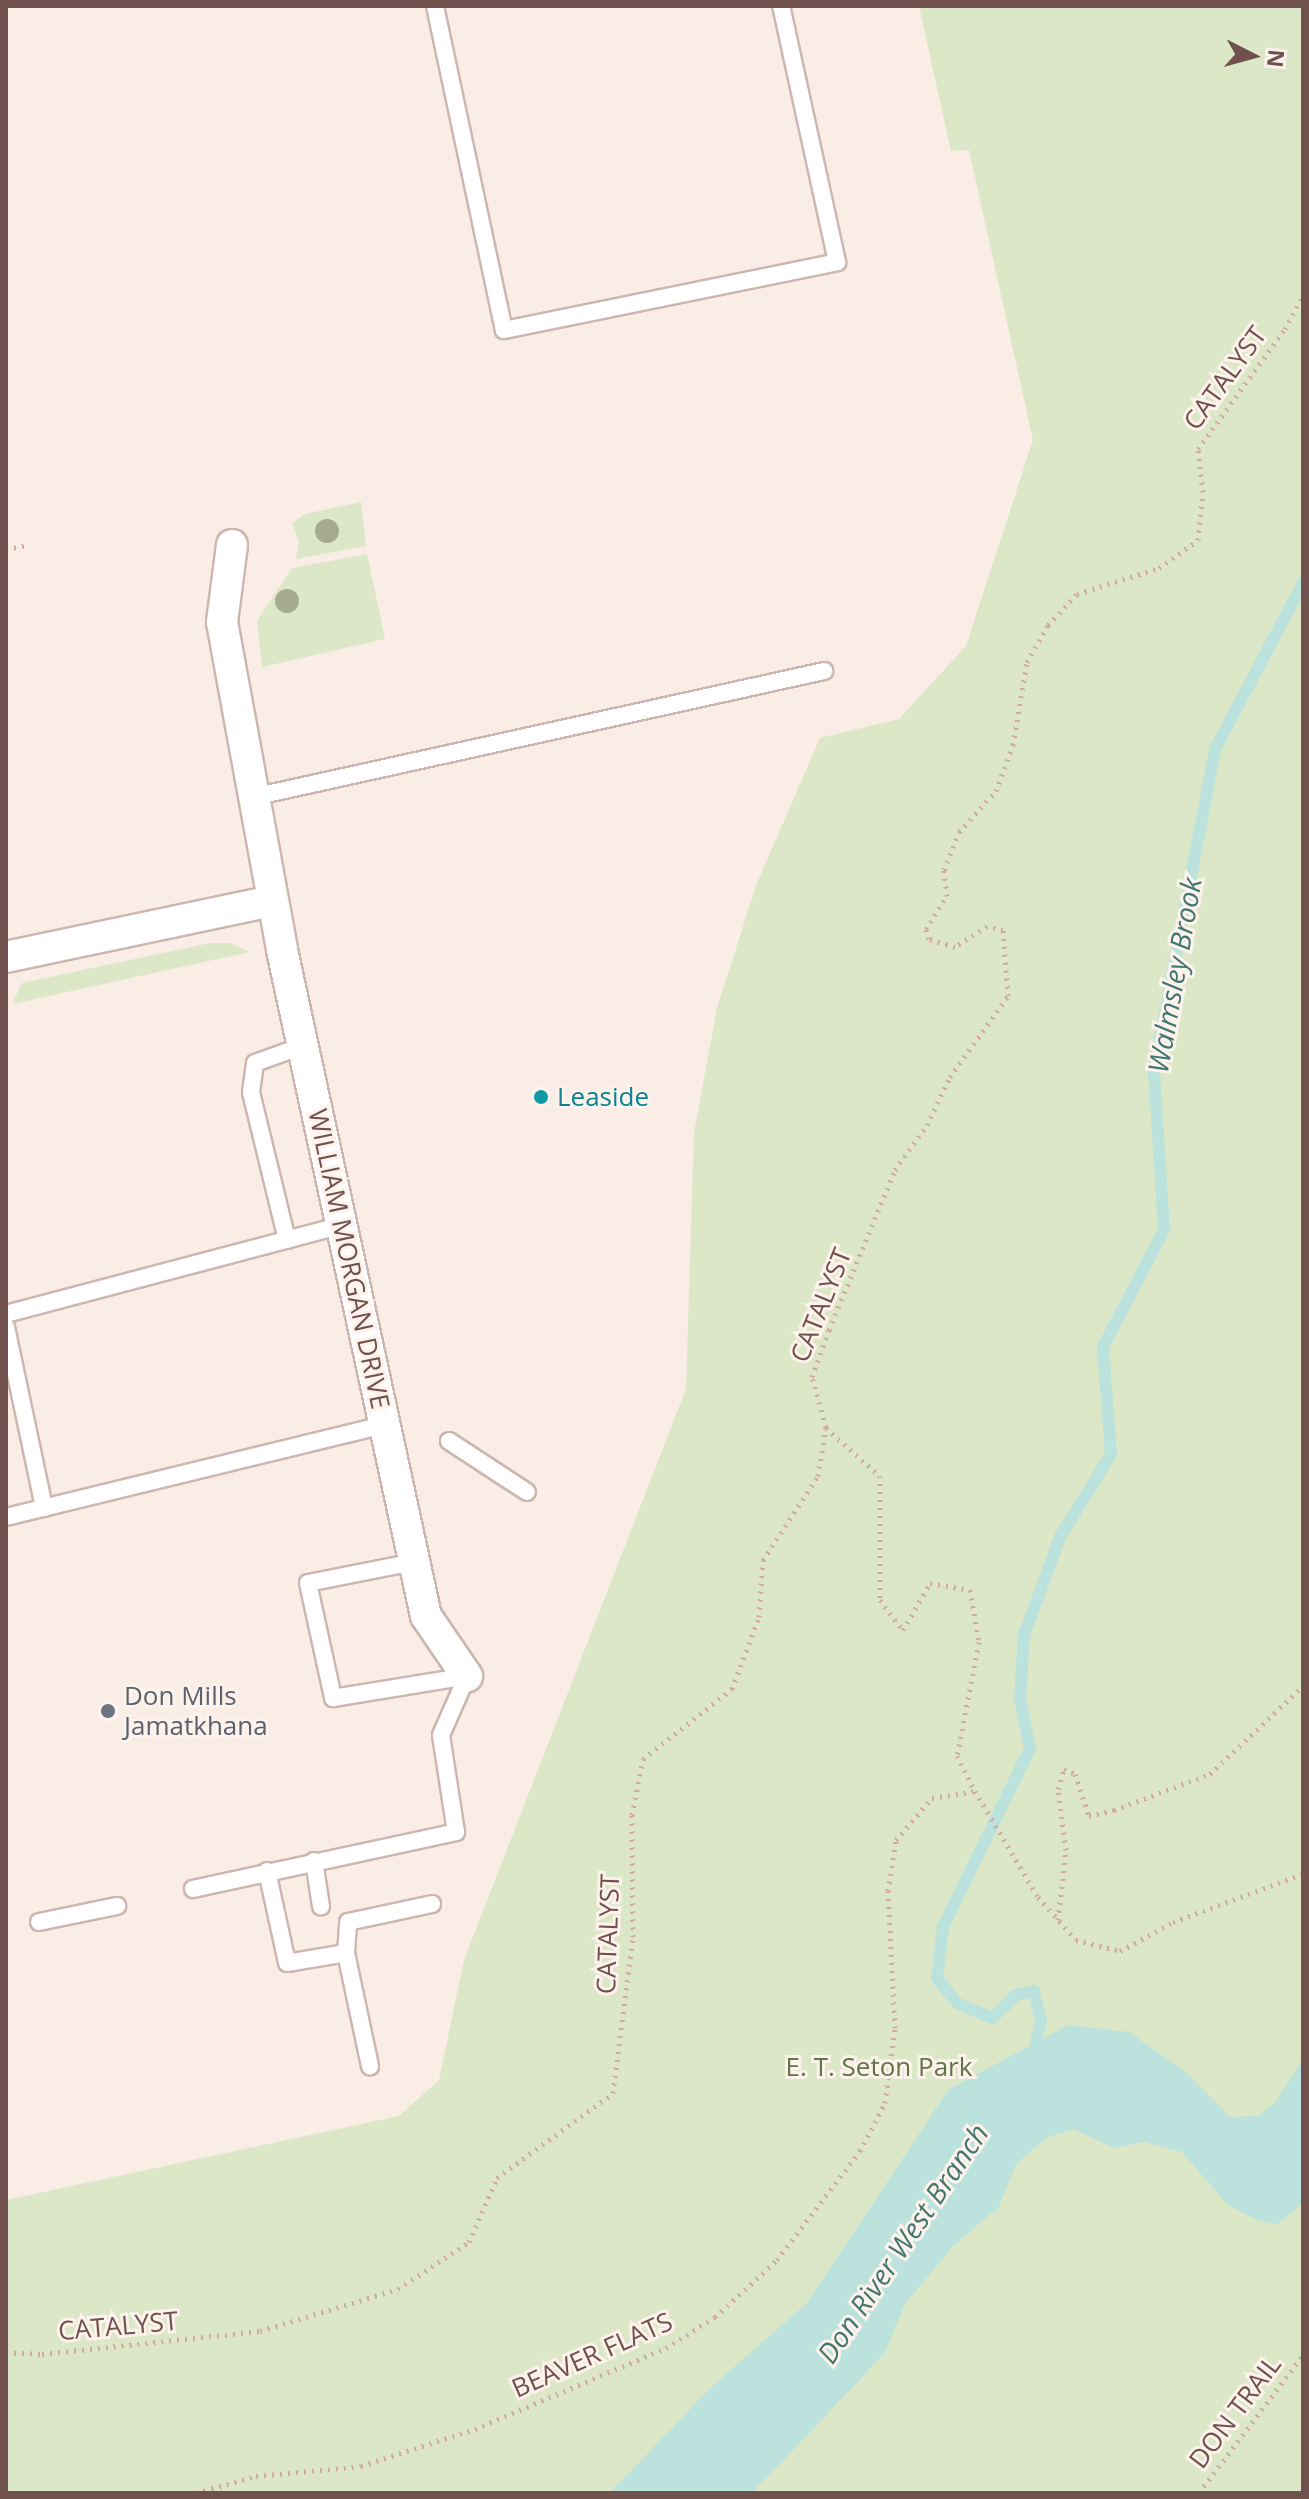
<!DOCTYPE html>
<html>
<head>
<meta charset="utf-8">
<style>
  body { margin:0 }
  #map { position:relative; width:1309px; height:2499px; overflow:hidden; background:#faede6; font-family:"Open Sans",sans-serif }
  div>[style] { position:absolute }
  .green>* { inset:0; background:#dbe7c6 }
  .water>* { inset:0; background:#bce2de }
  .stream>* { height:12px; margin:-6px; padding:0 6px; transform-origin:6px; border-radius:6px; background:#bce2de }
  .path>* { height:5px; margin-top:-2.5px; transform-origin:0; background:repeating-linear-gradient(90deg,#d2aaa3 0 2px,transparent 0 8px) }
  .roads { filter:drop-shadow(2px 0 #cdb6b0) drop-shadow(-2px 0 #cdb6b0) drop-shadow(0 2px #cdb6b0) drop-shadow(0 -2px #cdb6b0) }
  .lane>* { height:16px; margin:-8px; padding:0 8px; transform-origin:8px; border-radius:8px; background:#fff }
  .street>* { height:30px; margin:-15px; padding:0 15px; transform-origin:15px; border-radius:15px; background:#fff }
  .trees>* { width:24px; height:24px; margin:-12px; border-radius:50%; background:#a5ac8e }
  .dots>* { width:22px; height:22px; translate:-50% -50%; box-sizing:border-box; border:4px solid #fdf2ec; border-radius:50% }
  span { translate:-50% -50%; white-space:nowrap; text-align:center; line-height:1.15; -webkit-text-stroke:6px #fdf2ec; paint-order:stroke }
  .street-label { font-size:26px; color:#71514d }
  .culture-label { font-size:26px; color:#0d838f }
  .left { translate:0 -50%; text-align:left }
  .worship-label { font-size:26px; color:#5b616d }
  .park-label { font-size:26px; color:#607646 }
  .water-label { font-size:28px; color:#427671; font-style:italic }
  .frame { position:absolute; inset:0; border:8px solid #71514d; pointer-events:none }
  .north { position:absolute; left:1213px; top:16px; width:80px; height:80px; -webkit-text-stroke:6px #fdf2ec; paint-order:stroke; rotate:96deg; font-size:22px; font-weight:700; line-height:32px; text-align:center; color:#71514d }
  .north::after { content:''; display:block; margin:auto; width:28px; height:36px; background:#71514d; clip-path:polygon(50% 0,100% 100%,50% 72%,0 100%) }
</style>
</head>
<body>
<div id="map">
  <div class="green">
    <div style="clip-path:polygon(919px 6px,1303px 6px,1303px 2493px,6px 2493px,6px 2200px,399px 2116px,439px 2080px,464px 1960px,686px 1389px,694px 1133px,717px 1008px,757px 883px,820px 738px,899px 719px,966px 646px,1033px 440px,969px 150px,951px 151px)"></div>
    <div style="clip-path:polygon(361px 502px,366px 546px,296px 559px,299px 543px,292px 523px,305px 514px)"></div>
    <div style="clip-path:polygon(367px 554px,385px 639px,262px 667px,257px 621px,292px 568px)"></div>
    <div style="clip-path:polygon(210px 943px,230px 943px,250px 952px,12px 1004px,22px 983px)"></div>
  </div>
  <div class="water">
    <div style="clip-path:polygon(1068px 2025px,1129px 2032px,1187px 2073px,1230px 2117px,1258px 2116px,1275px 2103px,1303px 2059px,1303px 2202px,1277px 2225px,1257px 2220px,1228px 2205px,1182px 2152px,1144px 2142px,1114px 2148px,1074px 2129px,1046px 2138px,1016px 2164px,999px 2207px,954px 2245px,905px 2304px,884px 2354px,752px 2493px,610px 2493px,708px 2390px,807px 2303px,948px 2090px)"></div>
  </div>
  <div class="stream">
    <div style="left:1032px;top:2057px;width:37px;rotate:-76deg"></div>
    <div style="left:1041px;top:2021px;width:31px;rotate:-103deg"></div>
    <div style="left:1034px;top:1991px;width:18px;rotate:167deg"></div>
    <div style="left:1016px;top:1995px;width:33px;rotate:136deg"></div>
    <div style="left:992px;top:2018px;width:38px;rotate:-157deg"></div>
    <div style="left:957px;top:2003px;width:32px;rotate:-129deg"></div>
    <div style="left:937px;top:1978px;width:51px;rotate:-83.3deg"></div>
    <div style="left:943px;top:1927px;width:198px;rotate:-64deg"></div>
    <div style="left:1030px;top:1749px;width:51px;rotate:-101.3deg"></div>
    <div style="left:1020px;top:1699px;width:64px;rotate:-86.4deg"></div>
    <div style="left:1024px;top:1635px;width:104px;rotate:-69.8deg"></div>
    <div style="left:1060px;top:1537px;width:97px;rotate:-58.4deg"></div>
    <div style="left:1111px;top:1454px;width:107px;rotate:-94.3deg"></div>
    <div style="left:1103px;top:1347px;width:132px;rotate:-62.5deg"></div>
    <div style="left:1164px;top:1230px;width:160px;rotate:-93.6deg"></div>
    <div style="left:1154px;top:1070px;width:327px;rotate:-79.2deg"></div>
    <div style="left:1215px;top:749px;width:188px;rotate:-62.1deg"></div>
  </div>
  <div class="path">
    <div style="left:6px;top:549px;width:20px;rotate:-11deg"></div>
    <div style="left:826px;top:1428px;width:72px;rotate:41.6deg"></div>
    <div style="left:880px;top:1476px;width:124px;rotate:90deg"></div>
    <div style="left:880px;top:1600px;width:38px;rotate:53deg"></div>
    <div style="left:903px;top:1630px;width:54px;rotate:-60.1deg"></div>
    <div style="left:930px;top:1583px;width:41px;rotate:9.9deg"></div>
    <div style="left:970px;top:1590px;width:53px;rotate:80.2deg"></div>
    <div style="left:979px;top:1642px;width:116px;rotate:100.9deg"></div>
    <div style="left:957px;top:1756px;width:39px;rotate:63deg"></div>
    <div style="left:1058px;top:1920px;width:70px;rotate:-83.5deg"></div>
    <div style="left:1066px;top:1850px;width:62px;rotate:-97.5deg"></div>
    <div style="left:1058px;top:1789px;width:21px;rotate:-73deg"></div>
    <div style="left:1064px;top:1769px;width:12px;rotate:24deg"></div>
    <div style="left:1075px;top:1774px;width:44px;rotate:71.6deg"></div>
    <div style="left:1089px;top:1816px;width:26px;rotate:-13deg"></div>
    <div style="left:1114px;top:1810px;width:103px;rotate:-20.6deg"></div>
    <div style="left:1210px;top:1774px;width:128px;rotate:-43.4deg"></div>
    <div style="left:6px;top:2352px;width:36px;rotate:3deg"></div>
    <div style="left:42px;top:2354px;width:219px;rotate:-6deg"></div>
    <div style="left:260px;top:2331px;width:144px;rotate:-16.9deg"></div>
    <div style="left:398px;top:2289px;width:85px;rotate:-33.5deg"></div>
    <div style="left:469px;top:2242px;width:70px;rotate:-66.4deg"></div>
    <div style="left:497px;top:2178px;width:144px;rotate:-36.2deg"></div>
    <div style="left:613px;top:2093px;width:157px;rotate:-82.7deg"></div>
    <div style="left:633px;top:1937px;width:122px;rotate:-90.5deg"></div>
    <div style="left:632px;top:1815px;width:57px;rotate:-78.9deg"></div>
    <div style="left:643px;top:1759px;width:113px;rotate:-38.2deg"></div>
    <div style="left:732px;top:1689px;width:77px;rotate:-69.4deg"></div>
    <div style="left:759px;top:1617px;width:57px;rotate:-86deg"></div>
    <div style="left:763px;top:1560px;width:100px;rotate:-56.8deg"></div>
    <div style="left:818px;top:1476px;width:50px;rotate:-80.7deg"></div>
    <div style="left:826px;top:1427px;width:52px;rotate:-105.6deg"></div>
    <div style="left:812px;top:1377px;width:50px;rotate:-70.1deg"></div>
    <div style="left:829px;top:1330px;width:173px;rotate:-67.6deg"></div>
    <div style="left:895px;top:1170px;width:55px;rotate:-54.6deg"></div>
    <div style="left:927px;top:1125px;width:53px;rotate:-64.4deg"></div>
    <div style="left:950px;top:1077px;width:100px;rotate:-54.4deg"></div>
    <div style="left:1008px;top:996px;width:66px;rotate:-94.3deg"></div>
    <div style="left:1003px;top:930px;width:16px;rotate:-166deg"></div>
    <div style="left:987px;top:926px;width:38px;rotate:147deg"></div>
    <div style="left:955px;top:947px;width:27px;rotate:-163deg"></div>
    <div style="left:929px;top:939px;width:10px;rotate:-107deg"></div>
    <div style="left:926px;top:929px;width:39px;rotate:-58deg"></div>
    <div style="left:947px;top:896px;width:26px;rotate:-97deg"></div>
    <div style="left:944px;top:870px;width:41px;rotate:-68.5deg"></div>
    <div style="left:959px;top:832px;width:55px;rotate:-47.9deg"></div>
    <div style="left:996px;top:791px;width:49px;rotate:-69.7deg"></div>
    <div style="left:1013px;top:745px;width:84px;rotate:-80.4deg"></div>
    <div style="left:1027px;top:662px;width:43px;rotate:-60.4deg"></div>
    <div style="left:1048px;top:625px;width:42px;rotate:-46.9deg"></div>
    <div style="left:1077px;top:594px;width:86px;rotate:-17.6deg"></div>
    <div style="left:1159px;top:568px;width:48px;rotate:-35.7deg"></div>
    <div style="left:1198px;top:540px;width:48px;rotate:-84.1deg"></div>
    <div style="left:1203px;top:492px;width:43px;rotate:-96.6deg"></div>
    <div style="left:1198px;top:449px;width:148px;rotate:-54.1deg"></div>
    <div style="left:1285px;top:329px;width:38px;rotate:-62deg"></div>
    <div style="left:196px;top:2493px;width:62px;rotate:-15.8deg"></div>
    <div style="left:256px;top:2476px;width:105px;rotate:-5.4deg"></div>
    <div style="left:361px;top:2466px;width:120px;rotate:-18deg"></div>
    <div style="left:475px;top:2429px;width:207px;rotate:-23deg"></div>
    <div style="left:666px;top:2348px;width:58px;rotate:-32.3deg"></div>
    <div style="left:715px;top:2317px;width:84px;rotate:-42.6deg"></div>
    <div style="left:777px;top:2260px;width:137px;rotate:-52.7deg"></div>
    <div style="left:860px;top:2151px;width:54px;rotate:-62.5deg"></div>
    <div style="left:885px;top:2103px;width:76px;rotate:-82.4deg"></div>
    <div style="left:895px;top:2028px;width:137px;rotate:-92.9deg"></div>
    <div style="left:888px;top:1891px;width:52px;rotate:-81.1deg"></div>
    <div style="left:896px;top:1840px;width:55px;rotate:-49.4deg"></div>
    <div style="left:932px;top:1798px;width:44px;rotate:-9.2deg"></div>
    <div style="left:975px;top:1791px;width:123px;rotate:59.3deg"></div>
    <div style="left:1038px;top:1897px;width:57px;rotate:48.5deg"></div>
    <div style="left:1076px;top:1940px;width:45px;rotate:14deg"></div>
    <div style="left:1120px;top:1951px;width:60px;rotate:-28.7deg"></div>
    <div style="left:1173px;top:1922px;width:139px;rotate:-20.3deg"></div>
    <div style="left:1199px;top:2493px;width:173px;rotate:-53deg"></div>
  </div>
  <div class="roads">
    <div class="lane">
      <div style="left:435px;top:6px;width:331px;rotate:78deg"></div>
      <div style="left:504px;top:330px;width:340px;rotate:-11.5deg"></div>
      <div style="left:837px;top:262px;width:262px;rotate:-102.3deg"></div>
      <div style="left:253px;top:797px;width:585px;rotate:-12.44deg"></div>
      <div style="left:287px;top:1240px;width:152px;rotate:-103.7deg"></div>
      <div style="left:251px;top:1092px;width:29px;rotate:-82deg"></div>
      <div style="left:255px;top:1063px;width:50px;rotate:-19.9deg"></div>
      <div style="left:6px;top:1314px;width:348px;rotate:-14.8deg"></div>
      <div style="left:6px;top:1327px;width:185px;rotate:78.1deg"></div>
      <div style="left:449px;top:1441px;width:93px;rotate:33.2deg"></div>
      <div style="left:6px;top:1517px;width:389px;rotate:-13.7deg"></div>
      <div style="left:414px;top:1562px;width:108px;rotate:168.8deg"></div>
      <div style="left:308px;top:1583px;width:118px;rotate:77.7deg"></div>
      <div style="left:333px;top:1698px;width:136px;rotate:-9.3deg"></div>
      <div style="left:314px;top:1861px;width:46px;rotate:81.2deg"></div>
      <div style="left:267px;top:1871px;width:94px;rotate:77.7deg"></div>
      <div style="left:287px;top:1963px;width:60px;rotate:-9.6deg"></div>
      <div style="left:346px;top:1953px;width:116px;rotate:78deg"></div>
      <div style="left:193px;top:1889px;width:269px;rotate:-12.2deg"></div>
      <div style="left:456px;top:1832px;width:98px;rotate:-98.8deg"></div>
      <div style="left:441px;top:1735px;width:64px;rotate:-66.2deg"></div>
      <div style="left:39px;top:1922px;width:80px;rotate:-11.6deg"></div>
      <div style="left:346px;top:1953px;width:31px;rotate:-86deg"></div>
      <div style="left:348px;top:1922px;width:86px;rotate:-12.1deg"></div>
    </div>
    <div class="street">
      <div style="left:232px;top:545px;width:78px;rotate:97.4deg"></div>
      <div style="left:222px;top:622px;width:333px;rotate:79.6deg"></div>
      <div style="left:282px;top:950px;width:681px;rotate:77.8deg"></div>
      <div style="left:426px;top:1616px;width:73px;rotate:55.7deg"></div>
      <div style="left:6px;top:957px;width:272px;rotate:-11.9deg"></div>
    </div>
  </div>
  <div class="trees">
    <div style="left:327px;top:531px"></div>
    <div style="left:287px;top:601px"></div>
  </div>
  <div class="dots">
    <div style="left:541px;top:1097px;background:#0f9aa8"></div>
    <div style="left:108px;top:1711px;background:#6b7280"></div>
  </div>
  <div class="street-label">
    <span style="left:1225px;top:378px;rotate:-54deg">CATALYST</span>
    <span style="left:349px;top:1259px;rotate:78deg">WILLIAM MORGAN DRIVE</span>
    <span style="left:821px;top:1305px;rotate:-68deg">CATALYST</span>
    <span style="left:608px;top:1934px;rotate:-88deg">CATALYST</span>
    <span style="left:118px;top:2326px;rotate:-5deg">CATALYST</span>
    <span style="left:592px;top:2355px;rotate:-24deg">BEAVER FLATS</span>
    <span style="left:1235px;top:2412px;rotate:-53deg">DON TRAIL</span>
  </div>
  <div class="culture-label">
    <span class="left" style="left:557px;top:1097px">Leaside</span>
  </div>
  <div class="worship-label">
    <span class="left" style="left:124px;top:1711px">Don Mills<br>Jamatkhana</span>
  </div>
  <div class="park-label">
    <span style="left:879px;top:2067px">E. T. Seton Park</span>
  </div>
  <div class="water-label">
    <span style="left:1174px;top:975px;rotate:-80deg">Walmsley Brook</span>
    <span style="left:902px;top:2243px;rotate:-56deg">Don River West Branch</span>
  </div>
  <div class="frame"></div>
  <div class="north">N</div>
</div>
</body>
</html>
